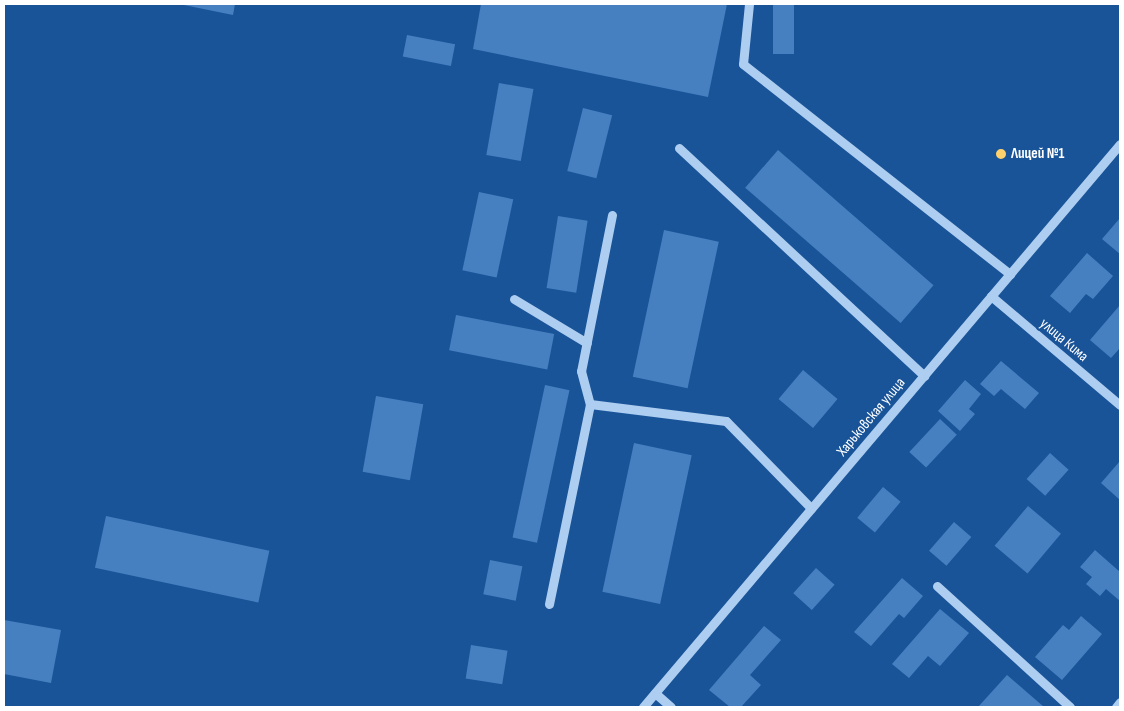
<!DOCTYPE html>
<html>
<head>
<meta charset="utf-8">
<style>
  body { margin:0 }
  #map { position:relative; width:1124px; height:711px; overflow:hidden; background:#195499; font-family:"Sofia Sans Condensed",sans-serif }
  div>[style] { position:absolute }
  .building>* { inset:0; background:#4680c1; transform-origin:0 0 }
  .minor>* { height:9px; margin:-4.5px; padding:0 4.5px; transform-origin:4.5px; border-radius:4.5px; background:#adcef1 }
  .dots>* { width:14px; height:14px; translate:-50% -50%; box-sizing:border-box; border:2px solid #195499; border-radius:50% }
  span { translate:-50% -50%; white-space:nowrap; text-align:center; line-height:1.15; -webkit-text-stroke:4.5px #195499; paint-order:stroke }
  .poi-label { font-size:15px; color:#fff; font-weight:700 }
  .left { translate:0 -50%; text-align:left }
  .street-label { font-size:15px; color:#fff }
  .frame { position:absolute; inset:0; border:5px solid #fff; pointer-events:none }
</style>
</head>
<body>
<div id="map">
  <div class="building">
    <div style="clip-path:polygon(179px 4px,235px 4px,233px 15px)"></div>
    <div style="clip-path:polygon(481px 4px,727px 4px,708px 97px,473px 49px)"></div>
    <div style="left:773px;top:4px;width:21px;height:50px"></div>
    <div style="left:407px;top:35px;width:49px;height:22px;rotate:11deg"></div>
    <div style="left:499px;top:83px;width:35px;height:73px;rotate:10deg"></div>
    <div style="left:583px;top:108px;width:30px;height:65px;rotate:14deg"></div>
    <div style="left:778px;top:150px;width:206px;height:50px;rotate:41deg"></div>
    <div style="left:479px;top:192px;width:35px;height:80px;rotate:12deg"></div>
    <div style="left:558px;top:216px;width:30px;height:73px;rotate:9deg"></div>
    <div style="clip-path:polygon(1120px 218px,1120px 254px,1102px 239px)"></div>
    <div style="left:664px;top:230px;width:56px;height:150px;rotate:12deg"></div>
    <div style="clip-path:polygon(1087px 253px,1113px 276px,1093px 299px,1086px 294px,1070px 313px,1050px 296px)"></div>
    <div style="clip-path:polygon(1120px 305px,1120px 348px,1111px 358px,1090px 340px)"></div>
    <div style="left:456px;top:315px;width:100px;height:36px;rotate:11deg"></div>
    <div style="clip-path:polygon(1001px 361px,1039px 393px,1025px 409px,1001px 389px,994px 396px,980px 384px)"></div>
    <div style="left:803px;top:370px;width:45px;height:38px;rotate:40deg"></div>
    <div style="clip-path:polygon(965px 380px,981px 394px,969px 409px,975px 414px,960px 431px,938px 411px)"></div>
    <div style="left:545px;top:385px;width:25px;height:156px;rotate:12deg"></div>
    <div style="left:376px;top:396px;width:48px;height:77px;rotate:10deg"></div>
    <div style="left:940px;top:419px;width:23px;height:45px;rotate:43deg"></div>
    <div style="left:634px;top:443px;width:59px;height:152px;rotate:12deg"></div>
    <div style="left:1050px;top:453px;width:25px;height:35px;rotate:42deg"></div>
    <div style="clip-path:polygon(1120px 461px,1120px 500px,1101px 483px)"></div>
    <div style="left:883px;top:487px;width:23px;height:40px;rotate:40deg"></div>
    <div style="left:1028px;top:506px;width:43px;height:52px;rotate:40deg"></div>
    <div style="left:106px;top:516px;width:167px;height:53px;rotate:12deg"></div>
    <div style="left:954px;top:522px;width:23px;height:38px;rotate:41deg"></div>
    <div style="clip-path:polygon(1095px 550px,1120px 572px,1120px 601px,1106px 589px,1100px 596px,1086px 584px,1092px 577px,1080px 567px)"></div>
    <div style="left:490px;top:560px;width:33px;height:35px;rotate:11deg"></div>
    <div style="left:816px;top:568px;width:25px;height:34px;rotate:42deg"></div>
    <div style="clip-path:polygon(902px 578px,923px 596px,904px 618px,899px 614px,871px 646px,854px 632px)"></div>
    <div style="clip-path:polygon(940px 609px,969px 633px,940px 666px,928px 656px,909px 678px,892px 664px)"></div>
    <div style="clip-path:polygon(1081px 616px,1102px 634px,1062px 680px,1035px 657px,1063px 625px,1069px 630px)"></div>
    <div style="clip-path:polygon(4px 620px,61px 630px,51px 683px,4px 674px)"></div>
    <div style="clip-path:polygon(764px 626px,781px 640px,750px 675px,761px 685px,741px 707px,730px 707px,709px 690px)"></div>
    <div style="left:471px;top:645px;width:37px;height:34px;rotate:9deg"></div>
    <div style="clip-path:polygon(1007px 675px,1044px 707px,978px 707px)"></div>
  </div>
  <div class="minor">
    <div style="left:749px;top:4px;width:60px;rotate:95.7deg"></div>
    <div style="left:743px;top:64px;width:340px;rotate:38.2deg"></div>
    <div style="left:679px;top:148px;width:335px;rotate:42.9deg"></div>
    <div style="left:612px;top:215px;width:159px;rotate:101.2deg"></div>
    <div style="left:581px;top:371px;width:34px;rotate:75deg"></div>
    <div style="left:590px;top:404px;width:137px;rotate:7.1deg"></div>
    <div style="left:726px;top:421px;width:122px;rotate:45.7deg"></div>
    <div style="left:991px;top:296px;width:169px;rotate:40.2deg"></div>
    <div style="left:514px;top:299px;width:85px;rotate:31.1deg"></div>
    <div style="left:937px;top:586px;width:180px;rotate:42.3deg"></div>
    <div style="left:549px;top:604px;width:204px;rotate:-78.4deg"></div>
    <div style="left:655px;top:693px;width:21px;rotate:41deg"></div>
    <div style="left:643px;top:707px;width:738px;rotate:-49.73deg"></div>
    <div style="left:1116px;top:707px;width:6px;rotate:-51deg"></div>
  </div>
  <div class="dots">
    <div style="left:1001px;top:154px;background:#ffd16d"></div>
  </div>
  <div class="poi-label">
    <span class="left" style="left:1011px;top:154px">Лицей №1</span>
  </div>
  <div class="street-label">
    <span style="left:1064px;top:340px;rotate:40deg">улица Кима</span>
    <span style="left:871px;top:417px;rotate:-50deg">Харьковская улица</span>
  </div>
  <div class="frame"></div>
</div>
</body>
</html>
